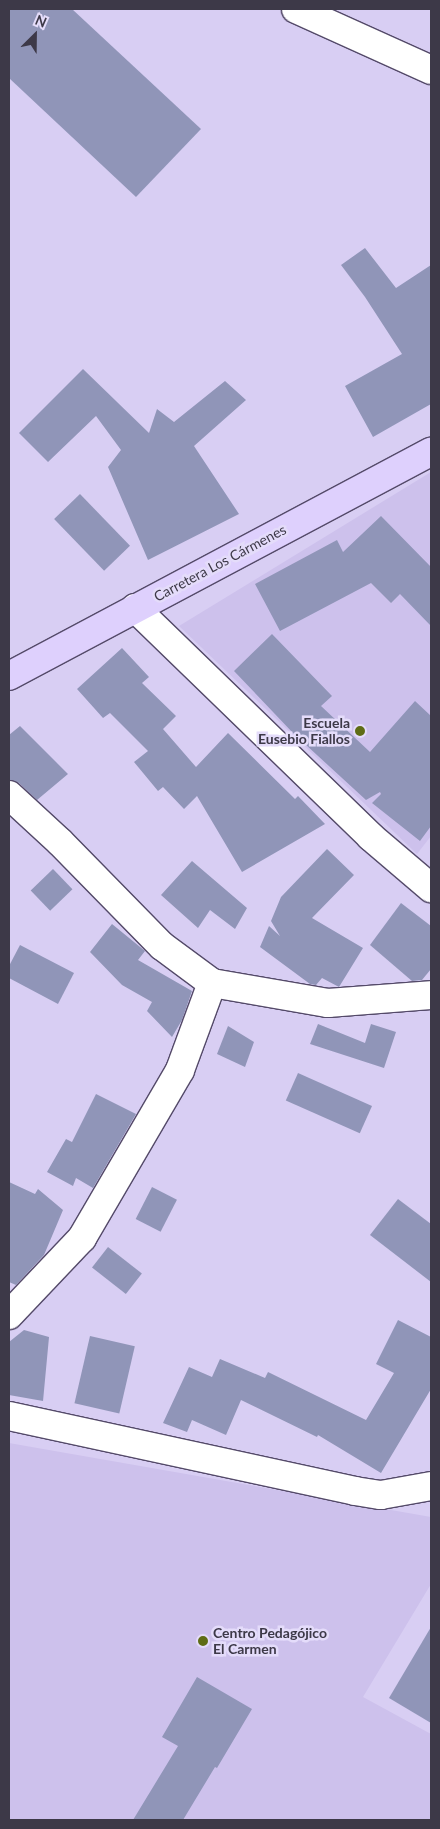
<!DOCTYPE html>
<html>
<head>
<meta charset="utf-8">
<style>
  body { margin:0 }
  #map { position:relative; width:440px; height:1829px; overflow:hidden; background:#d8cef3; font-family:Lato,sans-serif }
  div>[style] { position:absolute }
  .built>* { inset:0; background:#cdc1ec }
  .building>* { inset:0; background:#9095b8; transform-origin:0 0 }
  .roads { filter:drop-shadow(1px 0 #544a69) drop-shadow(-1px 0 #544a69) drop-shadow(0 1px #544a69) drop-shadow(0 -1px #544a69) }
  .minor>* { height:28px; margin:-14px; padding:0 14px; transform-origin:14px; border-radius:14px; background:#fff }
  .major>* { height:28px; margin:-14px; padding:0 14px; transform-origin:14px; border-radius:14px; background:#ded0fd }
  .dots>* { width:14px; height:14px; translate:-50% -50%; box-sizing:border-box; border:2px solid #e4dcfa; border-radius:50% }
  span { translate:-50% -50%; white-space:nowrap; text-align:center; line-height:1.15; -webkit-text-stroke:5px #e4dcfa; paint-order:stroke }
  .street-label { font-size:14px; color:#3d3948 }
  .poi-label { font-size:14px; color:#3d3948; font-weight:700 }
  .right { translate:-100% -50%; text-align:right }
  .left { translate:0 -50%; text-align:left }
  .frame { position:absolute; inset:0; border:10px solid #3d3948; pointer-events:none }
  .north { position:absolute; left:10px; top:10px; width:50px; height:50px; -webkit-text-stroke:4px #e4dcfa; paint-order:stroke; rotate:23deg; font-size:14px; font-weight:700; line-height:20px; text-align:center; color:#3d3948 }
  .north::after { content:''; display:block; margin:auto; width:18px; height:22px; background:#3d3948; clip-path:polygon(50% 0,100% 100%,50% 72%,0 100%) }
</style>
</head>
<body>
<div id="map">
  <div class="built">
    <div style="clip-path:polygon(431px 472px,431px 836px,417px 854px,179px 626px)"></div>
    <div style="clip-path:polygon(9px 1443px,431px 1517px,431px 1584px,363px 1697px,431px 1734px,431px 1820px,9px 1820px)"></div>
  </div>
  <div class="building">
    <div style="clip-path:polygon(9px 9px,72px 9px,201px 129px,136px 197px,9px 78px)"></div>
    <div style="clip-path:polygon(365px 248px,396px 288px,431px 265px,431px 404px,373px 437px,345px 386px,402px 354px,365px 297px,341px 265px)"></div>
    <div style="clip-path:polygon(83px 369px,149px 433px,157px 409px,174px 422px,225px 381px,246px 400px,194px 446px,239px 514px,148px 560px,108px 467px,121px 450px,96px 416px,48px 462px,19px 433px)"></div>
    <div style="left:80px;top:494px;width:72px;height:36px;rotate:46deg"></div>
    <div style="clip-path:polygon(381px 516px,431px 567px,431px 626px,400px 594px,391px 603px,371px 583px,280px 631px,255px 584px,337px 540px,343px 552px)"></div>
    <div style="clip-path:polygon(272px 634px,332px 696px,321px 706px,370px 752px,415px 701px,431px 716px,431px 826px,420px 841px,372px 803px,381px 794px,380px 792px,366px 800px,293px 733px,234px 671px)"></div>
    <div style="clip-path:polygon(122px 648px,149px 677px,142px 683px,176px 716px,163px 729px,196px 767px,228px 733px,295px 799px,298px 796px,325px 824px,242px 872px,197px 796px,184px 809px,163px 787px,158px 791px,134px 762px,148px 751px,110px 713px,103px 718px,77px 689px)"></div>
    <div style="clip-path:polygon(20px 726px,68px 774px,37px 800px,19px 783px,9px 780px,9px 735px)"></div>
    <div style="clip-path:polygon(327px 849px,354px 875px,312px 918px,363px 948px,339px 987px,322px 978px,316px 985px,310px 984px,260px 947px,269px 926px,280px 936px,271px 921px,281px 897px)"></div>
    <div style="clip-path:polygon(192px 861px,247px 908px,235px 929px,210px 910px,198px 928px,161px 895px)"></div>
    <div style="left:53px;top:869px;width:28px;height:31px;rotate:46deg"></div>
    <div style="clip-path:polygon(401px 903px,431px 926px,431px 969px,422px 980px,412px 981px,370px 945px)"></div>
    <div style="clip-path:polygon(112px 924px,145px 951px,138px 960px,192px 991px,182px 1020px,172px 1037px,147px 1011px,152px 1002px,122px 985px,90px 952px)"></div>
    <div style="clip-path:polygon(20px 945px,74px 973px,58px 1004px,9px 978px,9px 966px)"></div>
    <div style="clip-path:polygon(318px 1024px,365px 1043px,371px 1024px,396px 1032px,384px 1068px,310px 1044px)"></div>
    <div style="clip-path:polygon(228px 1026px,254px 1042px,245px 1067px,217px 1054px)"></div>
    <div style="left:298px;top:1073px;width:81px;height:30px;rotate:24deg"></div>
    <div style="clip-path:polygon(96px 1094px,136px 1114px,93px 1188px,76px 1178px,73px 1186px,47px 1172px,66px 1139px,72px 1142px)"></div>
    <div style="clip-path:polygon(9px 1182px,35px 1194px,38px 1189px,63px 1210px,44px 1255px,16px 1285px,9px 1282px)"></div>
    <div style="left:152px;top:1187px;width:28px;height:36px;rotate:27deg"></div>
    <div style="clip-path:polygon(398px 1199px,431px 1224px,431px 1282px,370px 1235px)"></div>
    <div style="left:108px;top:1247px;width:43px;height:26px;rotate:38deg"></div>
    <div style="clip-path:polygon(398px 1320px,431px 1337px,431px 1389px,381px 1473px,318px 1435px,317px 1437px,241px 1400px,226px 1435px,192px 1420px,187px 1432px,163px 1423px,189px 1367px,212px 1377px,220px 1359px,265px 1378px,268px 1372px,366px 1420px,394px 1373px,376px 1364px)"></div>
    <div style="clip-path:polygon(24px 1330px,49px 1337px,43px 1401px,9px 1395px,9px 1342px)"></div>
    <div style="left:90px;top:1336px;width:46px;height:69px;rotate:13deg"></div>
    <div style="clip-path:polygon(431px 1627px,431px 1723px,389px 1698px)"></div>
    <div style="clip-path:polygon(197px 1677px,252px 1709px,217px 1768px,215px 1767px,183px 1820px,133px 1820px,178px 1746px,162px 1737px)"></div>
  </div>
  <div class="roads">
    <div class="minor">
      <div style="left:296px;top:9px;width:148px;rotate:24.3deg"></div>
      <div style="left:135px;top:608px;width:329px;rotate:44.1deg"></div>
      <div style="left:371px;top:837px;width:79px;rotate:40.4deg"></div>
      <div style="left:9px;top:795px;width:69px;rotate:42.7deg"></div>
      <div style="left:60px;top:842px;width:146px;rotate:45.6deg"></div>
      <div style="left:162px;top:946px;width:62px;rotate:36.5deg"></div>
      <div style="left:212px;top:983px;width:118px;rotate:9.8deg"></div>
      <div style="left:328px;top:1003px;width:103px;rotate:-4.4deg"></div>
      <div style="left:9px;top:1315px;width:106px;rotate:-46.5deg"></div>
      <div style="left:82px;top:1238px;width:194px;rotate:-59.7deg"></div>
      <div style="left:180px;top:1070px;width:93px;rotate:-69.8deg"></div>
      <div style="left:9px;top:1416px;width:354px;rotate:12.2deg"></div>
      <div style="left:355px;top:1491px;width:26px;rotate:9deg"></div>
      <div style="left:381px;top:1495px;width:51px;rotate:-10.2deg"></div>
    </div>
    <div class="major">
      <div style="left:9px;top:676px;width:478px;rotate:-28deg"></div>
    </div>
  </div>
  <div class="dots">
    <div style="left:360px;top:731px;background:#5e6c15"></div>
    <div style="left:203px;top:1641px;background:#5e6c15"></div>
  </div>
  <div class="street-label">
    <span style="left:220px;top:563px;rotate:-28deg">Carretera Los Cármenes</span>
  </div>
  <div class="poi-label">
    <span class="right" style="left:350px;top:731px">Escuela<br>Eusebio Fiallos</span>
    <span class="left" style="left:213px;top:1641px">Centro Pedagójico<br>El Carmen</span>
  </div>
  <div class="frame"></div>
  <div class="north">N</div>
</div>
</body>
</html>
